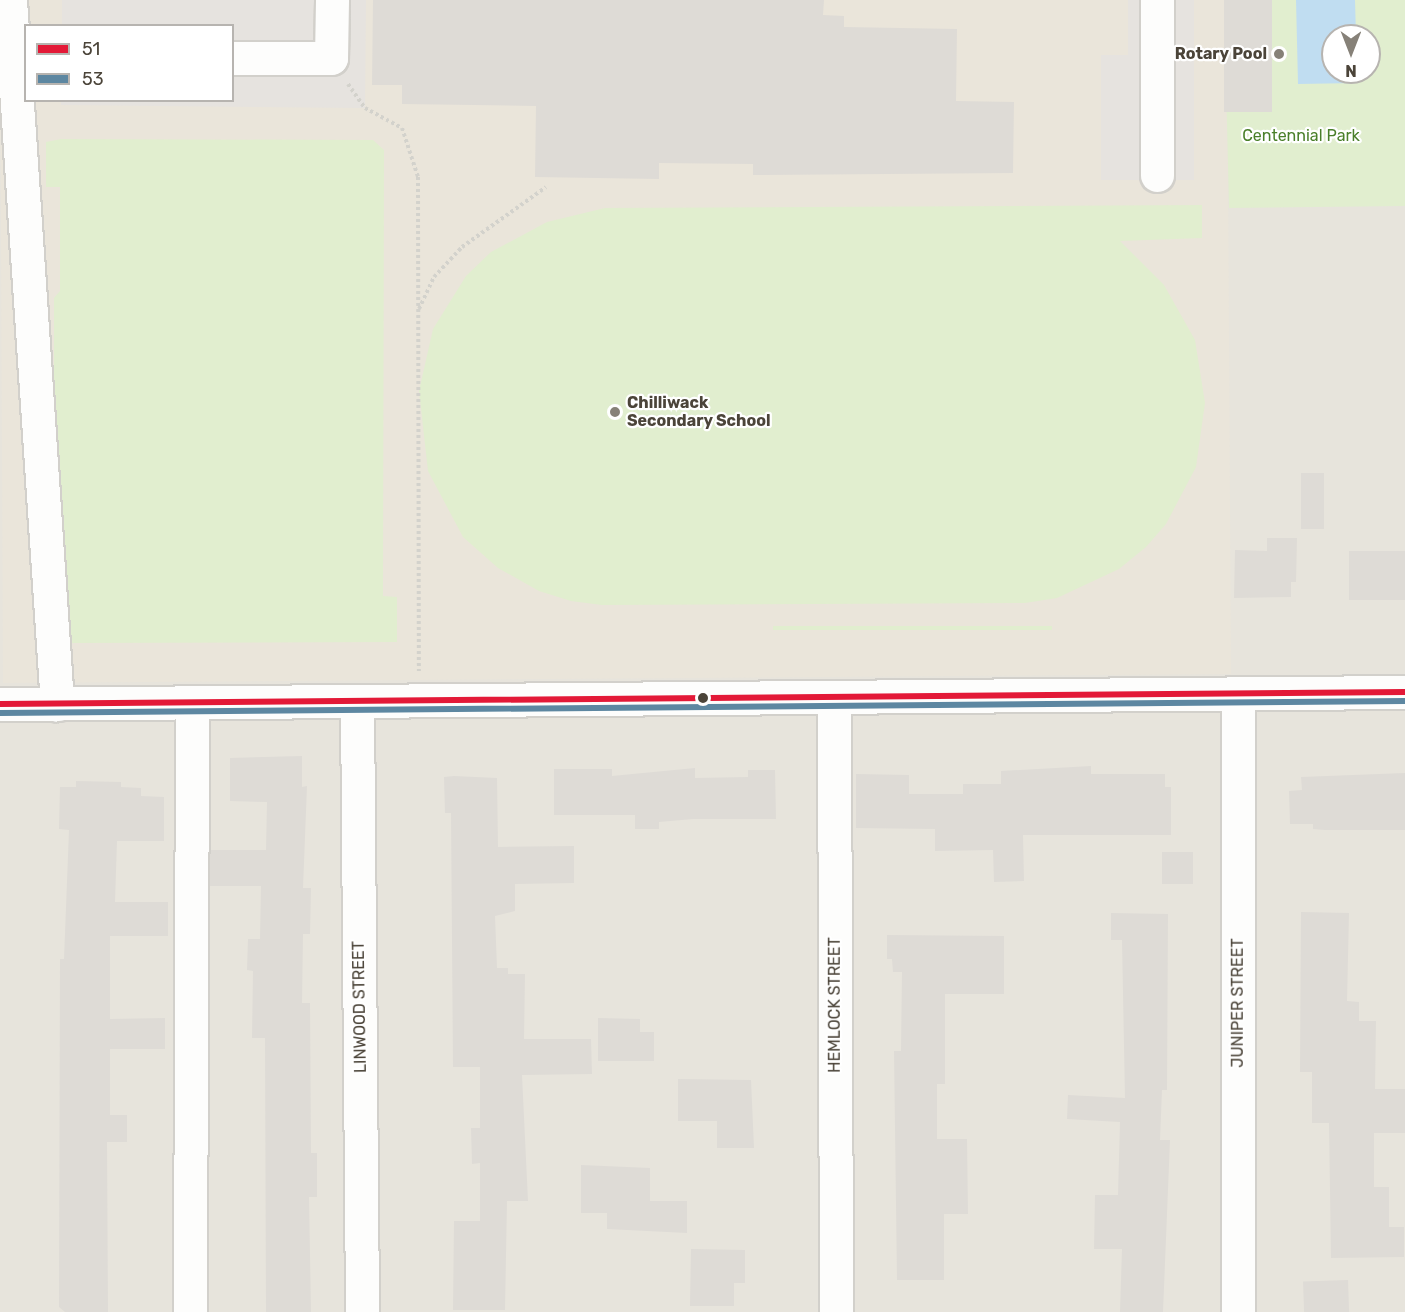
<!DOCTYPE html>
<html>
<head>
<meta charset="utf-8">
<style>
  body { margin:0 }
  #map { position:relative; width:1405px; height:1312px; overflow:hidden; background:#f4f2ee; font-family:Rubik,sans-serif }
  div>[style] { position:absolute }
  .residential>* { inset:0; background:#e7e4dc }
  .education>* { inset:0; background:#eae5da }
  .green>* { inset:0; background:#e1eecf; transform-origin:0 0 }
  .parking>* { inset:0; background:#e6e3df }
  .water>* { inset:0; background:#c0ddf1 }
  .building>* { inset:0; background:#dedbd6; transform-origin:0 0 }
  .path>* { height:4px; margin-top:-2px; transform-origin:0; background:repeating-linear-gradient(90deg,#d3d2cc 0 3px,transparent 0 6px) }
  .roads { filter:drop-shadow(2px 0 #d2d0cb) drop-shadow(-2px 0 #d2d0cb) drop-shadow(0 2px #d2d0cb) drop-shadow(0 -2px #d2d0cb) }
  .minor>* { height:33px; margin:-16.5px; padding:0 16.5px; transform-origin:16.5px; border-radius:16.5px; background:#fdfdfc }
  .bus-1>* { height:6px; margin:-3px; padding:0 3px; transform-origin:3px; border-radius:3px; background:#e31937 }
  .bus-2>* { height:6px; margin:-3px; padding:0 3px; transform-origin:3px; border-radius:3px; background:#5d87a1 }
  .dots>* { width:16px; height:16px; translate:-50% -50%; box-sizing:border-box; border:3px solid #fff; border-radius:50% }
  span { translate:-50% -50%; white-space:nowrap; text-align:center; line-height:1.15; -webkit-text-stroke:4.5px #fff; paint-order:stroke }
  .poi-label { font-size:16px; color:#4b4439; font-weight:700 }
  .right { translate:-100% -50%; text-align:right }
  .left { translate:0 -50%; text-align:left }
  .park-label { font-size:16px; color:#4a7f2a }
  .street-label { font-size:16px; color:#4b4439 }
  .legend { position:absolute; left:24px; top:24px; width:210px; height:78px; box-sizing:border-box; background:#fff; border:2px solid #b7b4b0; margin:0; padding:8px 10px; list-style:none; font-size:18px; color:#4b4439 }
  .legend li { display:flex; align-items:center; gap:12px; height:30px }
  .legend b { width:30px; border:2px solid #b7b4b0 }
  .north { position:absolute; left:1321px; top:24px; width:60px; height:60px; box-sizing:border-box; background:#fff; border:2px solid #b7b4b0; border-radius:50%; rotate:180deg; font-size:16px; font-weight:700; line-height:24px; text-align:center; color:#4b4439 }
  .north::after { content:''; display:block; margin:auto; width:21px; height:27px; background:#868178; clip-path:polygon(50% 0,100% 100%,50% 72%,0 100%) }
</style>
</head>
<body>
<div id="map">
  <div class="residential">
    <div style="clip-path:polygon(evenodd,0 0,1405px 0,1405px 1312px,0 1312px,0 0,26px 26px,232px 26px,232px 100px,26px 100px,26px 26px,0 0,1333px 36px,1369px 36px,1369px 72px,1333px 72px,1333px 36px)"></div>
  </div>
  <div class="education">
    <div style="clip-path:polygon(evenodd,0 0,1227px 0,1231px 674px,3px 683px,0 0,26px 26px,232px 26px,232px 100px,26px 100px,26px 26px)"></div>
  </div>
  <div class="green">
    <div style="clip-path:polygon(evenodd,1224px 0,1405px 0,1405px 206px,1229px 208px,1224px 0,1333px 36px,1369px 36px,1369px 72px,1333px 72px,1333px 36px)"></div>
    <div style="clip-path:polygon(61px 139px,373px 140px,384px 150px,383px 596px,397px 597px,397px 642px,70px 643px,61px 634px,62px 495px,54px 486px,54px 298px,60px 291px,60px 187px,46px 187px,46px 142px)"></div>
    <div style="clip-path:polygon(1202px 205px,1202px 238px,1120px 241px,1164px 285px,1195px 340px,1205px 403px,1196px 467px,1166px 524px,1146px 547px,1119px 569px,1057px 598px,1025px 603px,602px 605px,571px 601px,539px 591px,498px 568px,463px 537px,428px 471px,419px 391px,433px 329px,466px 276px,491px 252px,547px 222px,605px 208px)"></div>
    <div style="left:1052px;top:626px;width:4px;height:279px;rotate:90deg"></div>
  </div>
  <div class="parking">
    <div style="clip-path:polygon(62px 0,366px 0,365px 108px,61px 105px,61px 100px,232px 100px,232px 26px,62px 25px)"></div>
    <div style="clip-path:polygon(1128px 0,1194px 0,1194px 180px,1101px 180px,1101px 55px,1128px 55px)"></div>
  </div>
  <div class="water">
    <div style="clip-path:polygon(1296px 0,1355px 0,1356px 36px,1333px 36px,1333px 72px,1357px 72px,1357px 83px,1298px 84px)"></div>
  </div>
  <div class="building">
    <div style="clip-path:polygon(373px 0,824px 0,823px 15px,844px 16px,844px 27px,957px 29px,956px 101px,1014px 102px,1013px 173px,753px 175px,753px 164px,659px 163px,659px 179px,535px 177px,536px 106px,402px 104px,402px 85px,372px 85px)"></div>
    <div style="left:1224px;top:0;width:48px;height:112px"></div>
    <div style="left:1301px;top:473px;width:23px;height:56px"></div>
    <div style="clip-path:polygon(1267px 538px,1297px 538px,1296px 582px,1291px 582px,1291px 597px,1234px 598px,1235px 550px,1267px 551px)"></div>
    <div style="left:1349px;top:551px;width:56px;height:49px"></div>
    <div style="clip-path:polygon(302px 756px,302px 787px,307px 786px,303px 888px,311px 888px,310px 934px,303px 934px,302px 1003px,310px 1003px,311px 1153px,317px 1153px,317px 1197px,309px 1197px,311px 1312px,266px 1312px,265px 1038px,252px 1038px,253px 971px,247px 970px,248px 939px,260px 939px,261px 886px,210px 886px,210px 850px,266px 850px,267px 802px,230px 801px,230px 758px)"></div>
    <div style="clip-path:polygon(1091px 766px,1091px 774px,1165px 774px,1165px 787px,1171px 787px,1171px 835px,1023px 835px,1024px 881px,994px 882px,993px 850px,935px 851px,935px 829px,856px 828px,856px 774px,909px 775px,909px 794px,963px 794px,963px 784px,1001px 784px,1001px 771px)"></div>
    <div style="clip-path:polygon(695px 768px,695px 778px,748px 777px,748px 770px,775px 770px,776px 819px,693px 819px,659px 822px,659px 829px,635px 829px,635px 815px,554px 815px,554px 769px,612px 769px,612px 776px)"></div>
    <div style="clip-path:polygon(1405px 773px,1405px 830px,1325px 830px,1313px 829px,1313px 824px,1290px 824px,1289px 791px,1302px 790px,1301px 777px)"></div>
    <div style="clip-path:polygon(454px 776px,497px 778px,498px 847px,574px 846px,574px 883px,515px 884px,515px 911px,495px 916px,497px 968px,508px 968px,508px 974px,525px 974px,524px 1039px,591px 1039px,592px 1074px,522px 1075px,528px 1201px,507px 1201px,505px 1310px,453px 1310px,454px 1221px,480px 1221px,480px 1163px,472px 1164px,471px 1128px,480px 1128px,480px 1067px,453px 1067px,451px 813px,445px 813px,444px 777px)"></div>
    <div style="clip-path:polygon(76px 781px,121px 782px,121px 787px,141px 788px,141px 796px,164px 797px,164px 841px,117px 841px,115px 902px,168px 902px,168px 936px,110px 936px,110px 1019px,165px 1018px,165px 1049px,110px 1049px,110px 1115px,127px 1115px,127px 1142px,107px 1142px,108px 1312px,65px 1312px,59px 1307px,60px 959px,64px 959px,69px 830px,59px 829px,60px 787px,76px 787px)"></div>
    <div style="left:1162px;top:852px;width:31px;height:32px"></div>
    <div style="clip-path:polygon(1301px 912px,1349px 913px,1347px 1001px,1359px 1002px,1359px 1021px,1376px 1021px,1375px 1089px,1405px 1089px,1405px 1133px,1374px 1133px,1374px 1187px,1389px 1187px,1389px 1227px,1404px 1227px,1404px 1257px,1331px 1258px,1329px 1123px,1312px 1123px,1312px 1072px,1300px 1072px)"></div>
    <div style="clip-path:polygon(1111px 913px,1168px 914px,1167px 1090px,1162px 1090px,1160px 1140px,1170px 1140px,1163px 1312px,1120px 1312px,1122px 1249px,1094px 1249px,1095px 1195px,1118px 1195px,1120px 1122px,1067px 1119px,1068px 1095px,1125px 1098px,1122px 940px,1111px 940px)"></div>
    <div style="clip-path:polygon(887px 935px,1004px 936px,1004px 994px,945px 994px,945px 1084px,937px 1084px,937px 1139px,967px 1139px,968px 1214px,944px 1214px,944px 1280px,897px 1280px,894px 1051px,901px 1051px,902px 972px,893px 972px,892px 959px,887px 959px)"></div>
    <div style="clip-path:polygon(598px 1018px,640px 1019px,640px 1032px,654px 1032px,654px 1061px,598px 1061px)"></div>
    <div style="clip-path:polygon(678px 1079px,751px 1080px,754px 1148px,717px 1148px,717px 1121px,678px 1121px)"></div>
    <div style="clip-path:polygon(581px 1165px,650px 1168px,650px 1201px,687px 1201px,687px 1233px,607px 1229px,607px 1213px,581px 1213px)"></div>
    <div style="clip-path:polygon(691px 1249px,745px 1250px,745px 1283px,734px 1283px,734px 1306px,690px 1306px)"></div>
    <div style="left:1348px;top:1280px;width:32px;height:45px;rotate:88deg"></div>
  </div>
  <div class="path">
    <div style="left:348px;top:84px;width:29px;rotate:55deg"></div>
    <div style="left:365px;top:108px;width:42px;rotate:28.4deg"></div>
    <div style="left:402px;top:128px;width:52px;rotate:71.9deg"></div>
    <div style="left:418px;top:177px;width:494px;rotate:89.9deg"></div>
    <div style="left:419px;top:309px;width:35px;rotate:-65deg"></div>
    <div style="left:434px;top:277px;width:41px;rotate:-47deg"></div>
    <div style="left:462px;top:247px;width:103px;rotate:-35.5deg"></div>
  </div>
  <div class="roads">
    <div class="minor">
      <div style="left:10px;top:0;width:706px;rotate:86.18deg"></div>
      <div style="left:1157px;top:0;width:175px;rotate:90deg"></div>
      <div style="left:232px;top:58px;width:99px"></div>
      <div style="left:331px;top:58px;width:58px;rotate:-89deg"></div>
      <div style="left:1238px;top:693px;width:619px;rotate:90deg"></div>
      <div style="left:834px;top:697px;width:615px;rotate:89.81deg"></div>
      <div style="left:357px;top:701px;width:611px;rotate:89.53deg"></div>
      <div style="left:0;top:704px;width:1405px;rotate:-0.49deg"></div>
      <div style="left:190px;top:1312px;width:609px;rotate:-89.81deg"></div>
    </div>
  </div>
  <div class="bus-1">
    <div style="left:0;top:704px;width:1405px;rotate:-0.49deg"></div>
  </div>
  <div class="bus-2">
    <div style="left:0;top:713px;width:1405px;rotate:-0.49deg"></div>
  </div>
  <div class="dots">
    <div style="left:1279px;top:54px;background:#868178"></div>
    <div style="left:615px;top:412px;background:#868178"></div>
    <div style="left:703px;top:698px;background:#4b4439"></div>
  </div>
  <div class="poi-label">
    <span class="right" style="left:1267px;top:54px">Rotary Pool</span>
    <span class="left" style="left:627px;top:412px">Chilliwack<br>Secondary School</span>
  </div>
  <div class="park-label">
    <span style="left:1301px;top:136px">Centennial Park</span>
  </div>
  <div class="street-label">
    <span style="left:1238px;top:1003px;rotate:-90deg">JUNIPER STREET</span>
    <span style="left:835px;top:1005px;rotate:-90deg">HEMLOCK STREET</span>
    <span style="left:360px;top:1007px;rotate:-91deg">LINWOOD STREET</span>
  </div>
  <ul class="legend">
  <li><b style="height:8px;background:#e31937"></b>51</li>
  <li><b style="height:8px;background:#5d87a1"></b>53</li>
  </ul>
  <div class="north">N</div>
</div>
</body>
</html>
